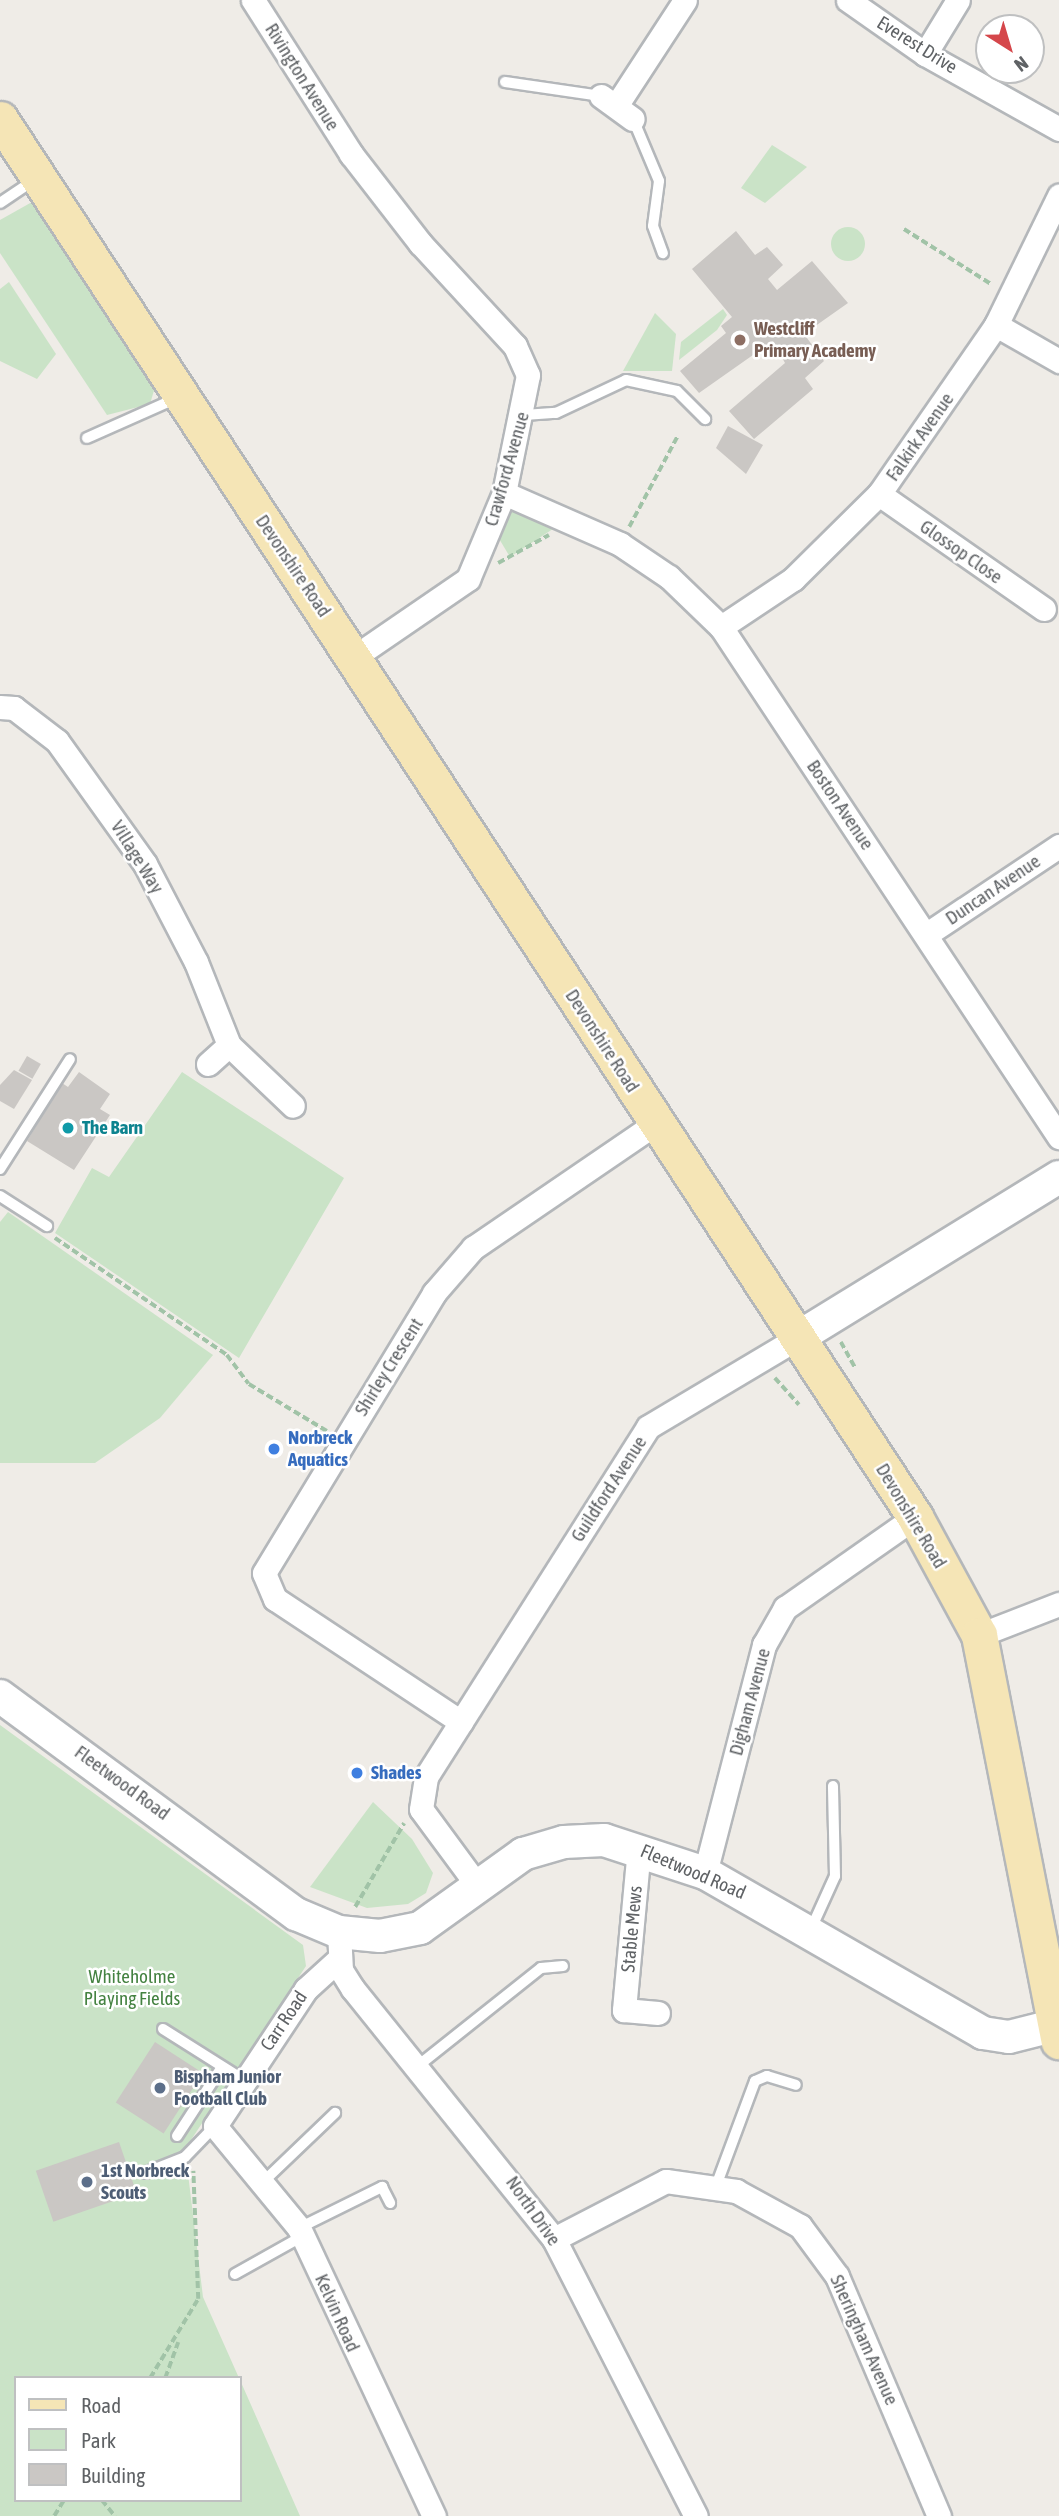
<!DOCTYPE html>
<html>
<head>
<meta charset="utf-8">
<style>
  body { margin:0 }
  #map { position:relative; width:1059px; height:2516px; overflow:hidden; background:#efece7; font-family:"Asap Condensed",sans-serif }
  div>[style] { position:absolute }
  .green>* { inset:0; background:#cae3c7 }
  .round { border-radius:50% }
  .building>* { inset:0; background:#cac7c4; transform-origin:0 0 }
  .path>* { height:3.5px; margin-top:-1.75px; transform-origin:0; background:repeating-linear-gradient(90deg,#a1c3a7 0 7px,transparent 0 10.5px) }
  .roads { filter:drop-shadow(2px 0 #b4b7ba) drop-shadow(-2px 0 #b4b7ba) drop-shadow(0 2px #b4b7ba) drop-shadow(0 -2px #b4b7ba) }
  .lane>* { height:10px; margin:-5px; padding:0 5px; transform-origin:5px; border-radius:5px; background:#fff }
  .street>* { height:23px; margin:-11.5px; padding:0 11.5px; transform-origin:11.5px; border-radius:11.5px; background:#fff }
  .secondary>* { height:32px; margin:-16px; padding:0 16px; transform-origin:16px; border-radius:16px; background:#fff }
  .primary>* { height:35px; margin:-17.5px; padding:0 17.5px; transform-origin:17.5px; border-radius:17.5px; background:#f5e5b6 }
  .dots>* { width:19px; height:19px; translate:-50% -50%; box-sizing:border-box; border:4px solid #fff; border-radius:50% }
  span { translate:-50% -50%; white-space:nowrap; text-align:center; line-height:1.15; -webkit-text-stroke:5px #fff; paint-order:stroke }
  .street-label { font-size:19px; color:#5f6265 }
  .education-label { font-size:19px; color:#785e54; font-weight:700 }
  .left { translate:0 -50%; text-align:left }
  .culture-label { font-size:19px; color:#0d838f; font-weight:700 }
  .shop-label { font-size:19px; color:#366cbe; font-weight:700 }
  .park-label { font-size:19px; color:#448241 }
  .service-label { font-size:19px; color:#4e5e75; font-weight:700 }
  .legend { position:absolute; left:14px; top:2376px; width:228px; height:126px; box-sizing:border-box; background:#fff; border:2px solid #bfc0c1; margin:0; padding:9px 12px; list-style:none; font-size:21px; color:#5f6265 }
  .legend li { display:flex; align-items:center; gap:14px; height:35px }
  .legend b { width:35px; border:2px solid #bfc0c1 }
  .north { position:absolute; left:975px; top:14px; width:70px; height:70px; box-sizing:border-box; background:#fff; border:2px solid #bfc0c1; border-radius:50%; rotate:143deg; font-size:19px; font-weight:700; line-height:28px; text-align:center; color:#5f6265 }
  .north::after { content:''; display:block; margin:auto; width:24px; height:32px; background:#d5474b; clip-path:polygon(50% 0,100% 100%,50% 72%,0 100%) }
</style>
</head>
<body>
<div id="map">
  <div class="green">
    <div style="clip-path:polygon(772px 145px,807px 167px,765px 203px,741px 188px)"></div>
    <div style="clip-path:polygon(32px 202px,155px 387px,150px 404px,107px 415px,0 253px,0 220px)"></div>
    <div class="round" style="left:831px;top:227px;width:34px;height:34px"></div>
    <div style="clip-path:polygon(9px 282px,56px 354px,37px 379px,0 361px,0 289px)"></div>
    <div style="clip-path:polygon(723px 309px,727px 315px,717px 330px,679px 360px,681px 342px)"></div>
    <div style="clip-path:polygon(655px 313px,676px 334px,672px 371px,623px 371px)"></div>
    <div style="clip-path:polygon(509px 506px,565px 521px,510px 557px,498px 537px)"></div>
    <div style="clip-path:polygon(182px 1072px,344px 1178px,239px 1358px,55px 1233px,92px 1168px,109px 1177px)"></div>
    <div style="clip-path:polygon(8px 1212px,213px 1355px,160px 1418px,95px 1463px,0 1463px,0 1222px)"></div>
    <div style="clip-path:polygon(0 1725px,303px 1945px,306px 1966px,185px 2149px,203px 2297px,239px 2378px,16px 2378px,16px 2500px,240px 2500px,240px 2380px,300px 2516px,0 2516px)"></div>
    <div style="clip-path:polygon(373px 1802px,412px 1839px,433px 1873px,426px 1893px,408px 1904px,367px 1908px,310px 1887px)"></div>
  </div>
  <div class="building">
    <div style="clip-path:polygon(736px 231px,755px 255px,767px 247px,783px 265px,768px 279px,777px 290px,812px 261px,848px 303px,804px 334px,824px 361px,805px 378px,813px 389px,754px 439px,729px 411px,785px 363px,773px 341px,699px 393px,680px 371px,726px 333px,721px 326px,732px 317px,692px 269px)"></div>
    <div style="clip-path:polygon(728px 426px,763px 445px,746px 474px,716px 448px)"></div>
    <div style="left:27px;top:1056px;width:16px;height:17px;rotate:30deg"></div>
    <div style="clip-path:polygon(14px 1070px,32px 1080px,14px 1109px,0 1101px,0 1085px)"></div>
    <div style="clip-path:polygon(79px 1072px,110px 1094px,100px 1109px,110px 1115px,74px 1170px,27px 1141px,62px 1083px,68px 1087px)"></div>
    <div style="left:155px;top:2042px;width:57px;height:72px;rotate:33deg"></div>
    <div style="left:119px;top:2142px;width:54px;height:88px;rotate:71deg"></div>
  </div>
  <div class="path">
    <div style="left:904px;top:229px;width:103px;rotate:32.3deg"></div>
    <div style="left:629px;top:527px;width:102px;rotate:-61.9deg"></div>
    <div style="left:498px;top:563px;width:58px;rotate:-28.8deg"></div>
    <div style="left:55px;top:1238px;width:208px;rotate:34.2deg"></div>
    <div style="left:227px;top:1355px;width:36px;rotate:53deg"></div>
    <div style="left:249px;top:1384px;width:91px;rotate:31.1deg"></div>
    <div style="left:841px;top:1342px;width:29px;rotate:61deg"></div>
    <div style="left:775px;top:1378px;width:36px;rotate:48deg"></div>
    <div style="left:355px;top:1907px;width:97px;rotate:-59.7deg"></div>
    <div style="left:150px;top:2378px;width:92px;rotate:-58.7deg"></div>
    <div style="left:198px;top:2299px;width:128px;rotate:-92.2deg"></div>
    <div style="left:165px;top:2378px;width:38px;rotate:-70deg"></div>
    <div style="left:102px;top:2500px;width:21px;rotate:51deg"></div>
    <div style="left:54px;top:2516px;width:19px;rotate:-58deg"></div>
  </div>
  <div class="roads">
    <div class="lane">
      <div style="left:505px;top:82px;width:97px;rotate:8.3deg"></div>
      <div style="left:633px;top:119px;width:67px;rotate:67.2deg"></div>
      <div style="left:659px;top:181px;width:45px;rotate:97.6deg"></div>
      <div style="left:653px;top:226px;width:29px;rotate:70deg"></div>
      <div style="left:0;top:203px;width:40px;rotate:-34deg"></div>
      <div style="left:524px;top:415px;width:32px;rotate:-4deg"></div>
      <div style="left:556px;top:413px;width:77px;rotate:-25.2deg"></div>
      <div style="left:626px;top:380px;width:52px;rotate:12.2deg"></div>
      <div style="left:677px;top:391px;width:40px;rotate:45deg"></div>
      <div style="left:87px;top:438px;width:98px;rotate:-24deg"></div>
      <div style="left:0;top:1169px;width:130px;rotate:-57.5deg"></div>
      <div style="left:0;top:1196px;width:56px;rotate:32.6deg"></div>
      <div style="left:811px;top:1929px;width:58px;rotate:-65.6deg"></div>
      <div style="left:835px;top:1876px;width:90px;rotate:-91.3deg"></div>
      <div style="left:163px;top:2029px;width:96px;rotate:32.2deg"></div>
      <div style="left:419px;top:2065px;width:156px;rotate:-38.5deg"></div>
      <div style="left:541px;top:1968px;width:22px;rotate:-5deg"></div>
      <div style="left:177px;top:2136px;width:82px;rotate:-56.9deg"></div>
      <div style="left:145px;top:2173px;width:43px;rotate:-21.8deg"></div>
      <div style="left:185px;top:2157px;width:43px;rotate:-45.9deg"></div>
      <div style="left:263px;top:2182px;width:100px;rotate:-43.8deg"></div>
      <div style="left:716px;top:2186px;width:112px;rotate:-69.6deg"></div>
      <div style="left:755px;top:2081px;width:13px;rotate:-23deg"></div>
      <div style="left:767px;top:2076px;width:30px;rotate:17deg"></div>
      <div style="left:299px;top:2228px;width:93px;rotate:-26.3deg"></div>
      <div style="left:382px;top:2187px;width:18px;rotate:63deg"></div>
      <div style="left:235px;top:2274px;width:78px;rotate:-29.2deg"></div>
    </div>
    <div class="street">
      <div style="left:253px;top:0;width:183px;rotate:57.5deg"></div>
      <div style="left:351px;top:154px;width:113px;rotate:52.2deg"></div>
      <div style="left:420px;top:243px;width:140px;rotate:47.3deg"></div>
      <div style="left:515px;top:346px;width:32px;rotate:66deg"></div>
      <div style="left:528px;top:375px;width:120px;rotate:101.5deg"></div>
      <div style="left:504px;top:493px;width:93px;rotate:112.7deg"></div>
      <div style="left:468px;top:579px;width:138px;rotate:145.6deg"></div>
      <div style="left:848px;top:0;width:94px;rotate:35deg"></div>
      <div style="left:925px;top:54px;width:154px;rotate:29.2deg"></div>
      <div style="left:925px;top:54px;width:63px;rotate:-58.6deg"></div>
      <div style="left:601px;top:96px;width:39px;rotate:36deg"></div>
      <div style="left:616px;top:106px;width:126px;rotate:-56.9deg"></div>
      <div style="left:996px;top:325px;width:73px;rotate:29.7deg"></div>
      <div style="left:504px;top:493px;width:127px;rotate:23.7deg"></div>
      <div style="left:620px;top:544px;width:59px;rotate:34deg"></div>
      <div style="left:669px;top:577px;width:72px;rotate:43.9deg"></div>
      <div style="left:721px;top:627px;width:612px;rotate:56.47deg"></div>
      <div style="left:879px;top:494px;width:201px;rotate:34.9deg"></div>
      <div style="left:721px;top:627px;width:87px;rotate:-33.7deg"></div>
      <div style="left:793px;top:579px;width:121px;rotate:-44.7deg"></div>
      <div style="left:879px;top:494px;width:206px;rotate:-55.3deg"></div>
      <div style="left:996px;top:325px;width:144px;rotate:-64deg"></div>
      <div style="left:0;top:707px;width:14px;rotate:4deg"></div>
      <div style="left:14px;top:708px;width:54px;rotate:37.5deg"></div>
      <div style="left:57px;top:741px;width:151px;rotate:54.4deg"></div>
      <div style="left:145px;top:864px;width:110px;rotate:62.5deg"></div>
      <div style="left:196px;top:962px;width:89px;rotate:68.3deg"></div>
      <div style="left:229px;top:1045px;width:88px;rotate:43.6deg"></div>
      <div style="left:927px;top:934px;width:159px;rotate:-33.7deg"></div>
      <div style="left:208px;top:1064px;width:28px;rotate:-42deg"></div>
      <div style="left:979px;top:1635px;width:86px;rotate:-21.2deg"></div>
      <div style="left:461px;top:1722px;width:223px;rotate:-146.5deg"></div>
      <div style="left:275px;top:1599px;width:28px;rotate:-113deg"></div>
      <div style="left:264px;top:1573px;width:328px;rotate:-58.7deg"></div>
      <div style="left:434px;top:1293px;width:60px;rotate:-49.1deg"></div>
      <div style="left:473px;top:1248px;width:220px;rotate:-34.3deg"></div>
      <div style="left:639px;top:1848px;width:163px;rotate:95.3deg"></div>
      <div style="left:624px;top:2010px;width:34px;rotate:5deg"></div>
      <div style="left:705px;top:1873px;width:236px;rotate:-75.5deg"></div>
      <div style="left:764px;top:1645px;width:43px;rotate:-60.4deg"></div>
      <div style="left:785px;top:1608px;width:159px;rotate:-35deg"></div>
      <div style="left:477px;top:1885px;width:94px;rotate:-126.4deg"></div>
      <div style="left:421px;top:1809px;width:32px;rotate:-81deg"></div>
      <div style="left:426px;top:1777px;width:414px;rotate:-57.6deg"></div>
      <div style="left:648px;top:1427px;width:170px;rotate:-30.8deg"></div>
      <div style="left:339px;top:1932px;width:38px;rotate:87deg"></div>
      <div style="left:341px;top:1970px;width:22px;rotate:58deg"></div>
      <div style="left:353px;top:1989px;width:321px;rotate:51.2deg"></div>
      <div style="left:554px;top:2239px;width:311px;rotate:62.9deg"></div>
      <div style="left:339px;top:1959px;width:45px;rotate:137.7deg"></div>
      <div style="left:306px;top:1989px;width:164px;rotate:123.6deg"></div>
      <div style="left:215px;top:2126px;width:132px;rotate:50.5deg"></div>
      <div style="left:299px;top:2228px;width:318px;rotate:64.9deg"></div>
      <div style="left:554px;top:2239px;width:126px;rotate:-27.4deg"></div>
      <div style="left:666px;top:2181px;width:71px;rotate:8.1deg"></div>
      <div style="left:736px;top:2191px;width:73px;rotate:28.7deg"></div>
      <div style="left:800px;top:2226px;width:62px;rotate:53.5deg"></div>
      <div style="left:837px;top:2276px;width:261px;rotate:67deg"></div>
    </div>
    <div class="secondary">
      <div style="left:794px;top:1340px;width:311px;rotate:-31.6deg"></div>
      <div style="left:0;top:1696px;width:368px;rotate:36.4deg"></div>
      <div style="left:296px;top:1914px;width:47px;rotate:22.7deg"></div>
      <div style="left:339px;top:1932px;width:41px;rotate:5.6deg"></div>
      <div style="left:380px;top:1936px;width:41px;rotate:-11.3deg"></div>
      <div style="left:420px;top:1928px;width:127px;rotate:-35.7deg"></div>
      <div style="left:523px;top:1854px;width:43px;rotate:-16.3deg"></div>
      <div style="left:564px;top:1842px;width:40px;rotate:-2.9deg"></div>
      <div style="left:604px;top:1840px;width:106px;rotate:18.1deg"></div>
      <div style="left:705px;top:1873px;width:321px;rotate:29.9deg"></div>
      <div style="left:983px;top:2033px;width:26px;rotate:9deg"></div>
      <div style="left:1009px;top:2037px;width:49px;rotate:-14.3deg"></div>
    </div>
    <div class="primary">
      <div style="left:0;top:119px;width:1671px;rotate:56.79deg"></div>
      <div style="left:915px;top:1517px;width:134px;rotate:61.5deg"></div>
      <div style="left:979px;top:1635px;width:414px;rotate:78.9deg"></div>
    </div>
  </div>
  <div class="dots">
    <div style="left:740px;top:340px;background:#8d6e63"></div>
    <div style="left:68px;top:1128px;background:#0f9aa8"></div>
    <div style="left:274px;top:1449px;background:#3f7fe0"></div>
    <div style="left:357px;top:1773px;background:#3f7fe0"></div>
    <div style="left:160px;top:2088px;background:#5c6f8a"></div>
    <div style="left:87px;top:2182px;background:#5c6f8a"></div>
  </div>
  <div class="street-label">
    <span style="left:917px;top:45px;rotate:32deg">Everest Drive</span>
    <span style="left:302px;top:77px;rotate:58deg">Rivington Avenue</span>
    <span style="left:920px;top:437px;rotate:-55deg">Falkirk Avenue</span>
    <span style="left:507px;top:469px;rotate:-74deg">Crawford Avenue</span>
    <span style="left:961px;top:552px;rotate:35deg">Glossop Close</span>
    <span style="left:293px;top:566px;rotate:56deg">Devonshire Road</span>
    <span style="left:840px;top:805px;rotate:56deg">Boston Avenue</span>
    <span style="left:137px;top:857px;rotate:58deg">Village Way</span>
    <span style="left:993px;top:890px;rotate:-34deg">Duncan Avenue</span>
    <span style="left:602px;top:1041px;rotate:57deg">Devonshire Road</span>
    <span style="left:389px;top:1367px;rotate:-58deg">Shirley Crescent</span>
    <span style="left:609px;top:1489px;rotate:-57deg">Guildford Avenue</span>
    <span style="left:911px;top:1516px;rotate:59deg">Devonshire Road</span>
    <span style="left:750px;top:1702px;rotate:-75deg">Digham Avenue</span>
    <span style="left:122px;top:1783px;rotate:36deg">Fleetwood Road</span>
    <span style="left:693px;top:1872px;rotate:23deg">Fleetwood Road</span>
    <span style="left:632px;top:1929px;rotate:-85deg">Stable Mews</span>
    <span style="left:284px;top:2021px;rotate:-56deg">Carr Road</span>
    <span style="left:533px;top:2211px;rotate:55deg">North Drive</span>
    <span style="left:337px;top:2313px;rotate:66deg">Kelvin Road</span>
    <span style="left:864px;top:2340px;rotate:66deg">Sheringham Avenue</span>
  </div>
  <div class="education-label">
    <span class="left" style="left:754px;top:340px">Westcliff<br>Primary Academy</span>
  </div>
  <div class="culture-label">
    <span class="left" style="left:82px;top:1128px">The Barn</span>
  </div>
  <div class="shop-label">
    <span class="left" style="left:288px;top:1449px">Norbreck<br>Aquatics</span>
    <span class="left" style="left:371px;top:1773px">Shades</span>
  </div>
  <div class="park-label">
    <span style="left:132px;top:1988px">Whiteholme<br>Playing Fields</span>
  </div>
  <div class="service-label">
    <span class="left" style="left:174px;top:2088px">Bispham Junior<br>Football Club</span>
    <span class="left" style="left:101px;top:2182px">1st Norbreck<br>Scouts</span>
  </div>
  <ul class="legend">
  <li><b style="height:9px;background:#f5e5b6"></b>Road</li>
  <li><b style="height:19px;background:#cae3c7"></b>Park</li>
  <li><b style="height:19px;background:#cac7c4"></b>Building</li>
  </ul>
  <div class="north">N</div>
</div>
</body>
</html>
